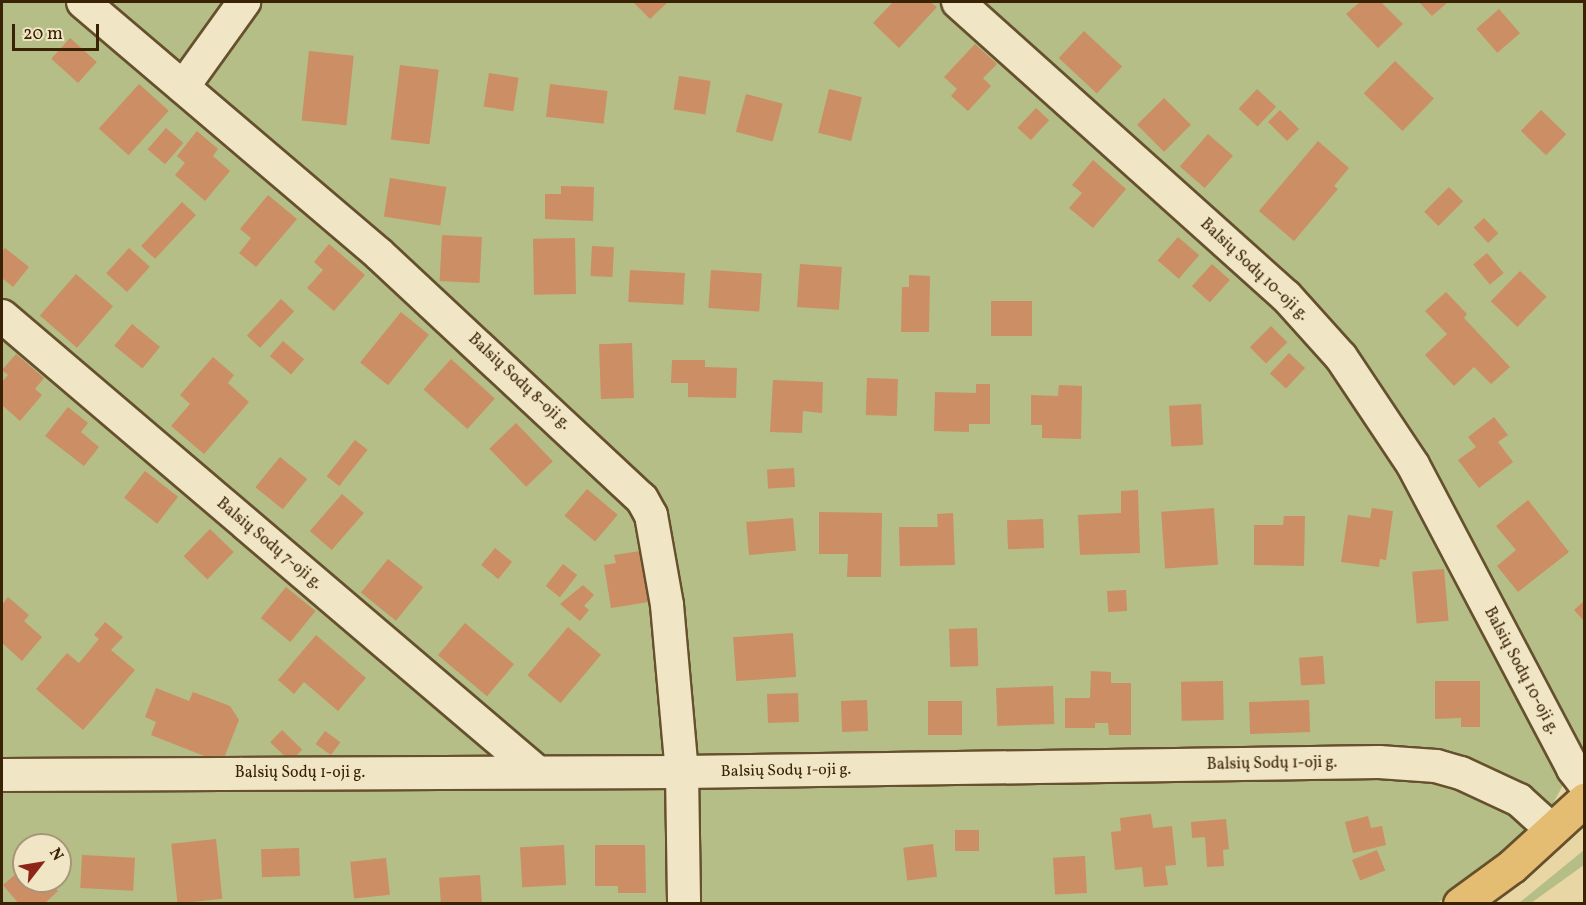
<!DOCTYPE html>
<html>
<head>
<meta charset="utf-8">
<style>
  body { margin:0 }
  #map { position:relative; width:1586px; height:905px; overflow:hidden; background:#e8d7a4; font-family:Vollkorn,serif }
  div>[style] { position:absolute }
  .green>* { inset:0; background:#b5be86 }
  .building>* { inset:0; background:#cc8e64; transform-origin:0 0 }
  .roads { filter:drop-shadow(2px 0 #66502d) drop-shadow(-2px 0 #66502d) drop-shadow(0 2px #66502d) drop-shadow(0 -2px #66502d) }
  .minor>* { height:32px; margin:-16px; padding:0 16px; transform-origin:16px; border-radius:16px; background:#f0e5c4 }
  .major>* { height:33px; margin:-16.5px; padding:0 16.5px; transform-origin:16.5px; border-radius:16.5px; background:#e4bc72 }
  span { translate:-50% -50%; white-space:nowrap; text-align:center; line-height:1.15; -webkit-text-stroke:6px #f0e5c4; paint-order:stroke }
  .street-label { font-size:16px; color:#3a2305 }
  .frame { position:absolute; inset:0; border:3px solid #3a2305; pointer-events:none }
  .north { position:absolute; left:12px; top:833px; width:60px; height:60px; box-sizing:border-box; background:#f0e5c4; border:2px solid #a79778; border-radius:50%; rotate:59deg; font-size:16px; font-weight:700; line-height:24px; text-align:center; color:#3a2305 }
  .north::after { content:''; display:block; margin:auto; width:21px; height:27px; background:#8f2418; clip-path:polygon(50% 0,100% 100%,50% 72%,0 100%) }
  .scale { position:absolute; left:12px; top:24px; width:87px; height:27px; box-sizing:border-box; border:3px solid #3a2305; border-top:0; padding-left:8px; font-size:18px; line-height:21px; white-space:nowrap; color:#3a2305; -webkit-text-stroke:4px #f0e5c4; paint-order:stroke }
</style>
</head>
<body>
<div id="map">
  <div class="green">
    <div style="clip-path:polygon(evenodd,2px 2px,1584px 2px,1584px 746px,1548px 813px,1464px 887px,1437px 903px,2px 904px,2px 2px,24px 845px,60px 845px,60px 881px,24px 881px,24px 845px)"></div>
    <div style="clip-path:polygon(1584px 850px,1584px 865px,1531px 903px,1519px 903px)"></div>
  </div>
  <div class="building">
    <div style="clip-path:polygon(633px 2px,668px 2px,650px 19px)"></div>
    <div style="clip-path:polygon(893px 2px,930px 2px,937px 7px,899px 48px,873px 23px)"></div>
    <div style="clip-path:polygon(1360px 2px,1381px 2px,1403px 24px,1378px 48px,1346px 14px)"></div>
    <div style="clip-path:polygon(1419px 2px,1448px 2px,1432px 16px)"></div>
    <div style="left:1499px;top:9px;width:32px;height:30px;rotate:49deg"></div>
    <div style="left:1084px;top:31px;width:52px;height:37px;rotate:43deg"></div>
    <div style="left:70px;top:38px;width:36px;height:28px;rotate:42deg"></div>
    <div style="clip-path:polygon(975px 44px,997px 64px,983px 78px,991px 86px,968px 111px,951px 96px,957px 89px,944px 77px)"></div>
    <div style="left:309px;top:51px;width:45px;height:70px;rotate:6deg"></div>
    <div style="left:1395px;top:61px;width:54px;height:45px;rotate:44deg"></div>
    <div style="left:400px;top:65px;width:39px;height:75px;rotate:7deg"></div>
    <div style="left:489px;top:73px;width:30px;height:34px;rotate:9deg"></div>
    <div style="left:679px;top:76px;width:32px;height:34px;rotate:9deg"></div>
    <div style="left:139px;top:84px;width:40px;height:60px;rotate:42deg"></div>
    <div style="left:550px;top:84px;width:58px;height:33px;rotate:7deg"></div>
    <div style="left:829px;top:89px;width:34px;height:45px;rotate:14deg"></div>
    <div style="left:1257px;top:89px;width:26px;height:27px;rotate:43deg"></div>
    <div style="left:746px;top:94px;width:38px;height:39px;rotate:15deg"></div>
    <div style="left:1164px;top:98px;width:38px;height:38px;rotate:45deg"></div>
    <div style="left:1036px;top:108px;width:18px;height:27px;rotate:43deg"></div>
    <div style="left:1280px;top:110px;width:27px;height:17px;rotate:45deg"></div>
    <div style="left:1541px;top:110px;width:35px;height:29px;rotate:44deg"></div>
    <div style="left:166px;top:128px;width:23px;height:28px;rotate:41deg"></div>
    <div style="clip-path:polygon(197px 131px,218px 149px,213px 156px,230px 171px,205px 201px,175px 175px,185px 163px,177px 156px)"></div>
    <div style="left:1208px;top:134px;width:33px;height:43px;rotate:41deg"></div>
    <div style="clip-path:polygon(1318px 141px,1349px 168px,1334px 186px,1338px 189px,1294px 241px,1259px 211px)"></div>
    <div style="clip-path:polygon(1093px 160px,1126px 189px,1093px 228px,1069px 208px,1082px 193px,1072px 185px)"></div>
    <div style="left:390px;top:178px;width:57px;height:39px;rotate:9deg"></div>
    <div style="clip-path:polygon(561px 186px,594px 187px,593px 221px,545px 219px,545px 194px,561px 194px)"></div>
    <div style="left:1449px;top:187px;width:20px;height:35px;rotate:45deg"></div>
    <div style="clip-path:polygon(268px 195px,297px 219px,256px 267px,239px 253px,251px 238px,240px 229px)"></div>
    <div style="left:182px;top:202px;width:19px;height:60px;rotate:43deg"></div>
    <div style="left:1484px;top:218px;width:21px;height:14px;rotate:47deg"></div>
    <div style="left:442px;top:235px;width:40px;height:46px;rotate:3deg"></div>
    <div style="left:1178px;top:237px;width:28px;height:31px;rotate:41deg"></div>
    <div style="left:575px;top:238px;width:56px;height:42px;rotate:89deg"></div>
    <div style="clip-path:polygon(329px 244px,365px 275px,334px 311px,307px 288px,323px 270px,314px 262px)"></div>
    <div style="left:592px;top:246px;width:22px;height:30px;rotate:3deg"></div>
    <div style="clip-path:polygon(5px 248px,29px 267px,13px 287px,2px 278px,2px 252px)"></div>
    <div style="left:129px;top:248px;width:28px;height:34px;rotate:42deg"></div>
    <div style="left:1487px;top:253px;width:26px;height:18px;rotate:50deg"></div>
    <div style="left:800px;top:264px;width:42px;height:43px;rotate:4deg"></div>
    <div style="left:1212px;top:264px;width:24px;height:30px;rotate:42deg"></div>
    <div style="left:630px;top:270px;width:55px;height:32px;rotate:3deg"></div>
    <div style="left:711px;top:270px;width:51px;height:38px;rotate:4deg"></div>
    <div style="left:1520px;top:271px;width:37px;height:42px;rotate:44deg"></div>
    <div style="left:76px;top:274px;width:49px;height:55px;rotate:41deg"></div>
    <div style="clip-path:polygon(909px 275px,930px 276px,929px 332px,901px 332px,902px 287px,909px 287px)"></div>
    <div style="clip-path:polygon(1446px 292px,1467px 314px,1464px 318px,1510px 367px,1491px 384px,1474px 367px,1454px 386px,1425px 355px,1447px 334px,1425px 311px)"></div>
    <div style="left:281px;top:299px;width:18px;height:50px;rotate:43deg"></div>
    <div style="left:1032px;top:301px;width:35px;height:41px;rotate:90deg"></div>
    <div style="left:401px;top:312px;width:36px;height:65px;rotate:39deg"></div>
    <div style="left:132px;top:324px;width:36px;height:28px;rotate:39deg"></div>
    <div style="left:1271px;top:326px;width:23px;height:30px;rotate:45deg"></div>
    <div style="left:283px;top:341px;width:28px;height:20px;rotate:41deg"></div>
    <div style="left:632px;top:343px;width:55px;height:33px;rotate:88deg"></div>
    <div style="left:1289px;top:353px;width:22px;height:28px;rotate:43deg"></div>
    <div style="clip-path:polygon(16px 354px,44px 378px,35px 389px,42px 395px,20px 421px,2px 405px,2px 382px,8px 375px,2px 370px)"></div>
    <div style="clip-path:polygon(213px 357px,234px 375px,228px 383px,249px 402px,204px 454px,171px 426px,190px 404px,180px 395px)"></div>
    <div style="left:451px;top:359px;width:59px;height:41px;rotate:42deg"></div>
    <div style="clip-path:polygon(672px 360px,705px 360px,705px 367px,737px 368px,736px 398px,688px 397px,688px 383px,671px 383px)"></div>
    <div style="left:867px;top:378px;width:31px;height:37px;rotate:2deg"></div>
    <div style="clip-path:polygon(773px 380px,823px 382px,822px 413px,803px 411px,802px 433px,770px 432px)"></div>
    <div style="clip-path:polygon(976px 384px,990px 384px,990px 424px,969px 424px,969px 432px,934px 431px,935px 392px,976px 393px)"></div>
    <div style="clip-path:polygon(1059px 385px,1082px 386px,1081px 439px,1042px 438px,1042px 425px,1031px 425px,1031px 395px,1058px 396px)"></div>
    <div style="left:1201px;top:404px;width:41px;height:32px;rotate:87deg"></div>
    <div style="clip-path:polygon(68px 407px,88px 423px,81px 432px,99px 447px,84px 466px,45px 436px)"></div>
    <div style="clip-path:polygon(1494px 417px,1508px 435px,1498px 442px,1513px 462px,1479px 488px,1458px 460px,1476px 447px,1468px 437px)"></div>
    <div style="left:516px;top:423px;width:53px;height:37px;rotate:46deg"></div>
    <div style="left:355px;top:440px;width:16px;height:46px;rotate:38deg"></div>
    <div style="left:280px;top:457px;width:35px;height:39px;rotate:39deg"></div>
    <div style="left:794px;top:468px;width:19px;height:27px;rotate:87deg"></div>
    <div style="left:145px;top:471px;width:42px;height:34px;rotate:38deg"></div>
    <div style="left:587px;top:489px;width:40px;height:35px;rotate:40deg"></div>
    <div style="clip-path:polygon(1138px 490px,1140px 553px,1080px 555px,1078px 515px,1121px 513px,1121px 491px)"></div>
    <div style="left:342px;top:494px;width:29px;height:49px;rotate:41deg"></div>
    <div style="clip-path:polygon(1528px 500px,1569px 552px,1518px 592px,1497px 566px,1516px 550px,1496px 526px)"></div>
    <div style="left:1214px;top:508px;width:57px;height:53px;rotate:86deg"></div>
    <div style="clip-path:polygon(1372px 508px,1393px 511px,1386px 560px,1380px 559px,1379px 567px,1341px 562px,1348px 515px,1370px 518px)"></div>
    <div style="clip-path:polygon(819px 512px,882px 513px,881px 577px,847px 577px,848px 554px,819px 554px)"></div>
    <div style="clip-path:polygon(953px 513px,955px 565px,900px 566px,899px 527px,938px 527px,937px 514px)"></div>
    <div style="clip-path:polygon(1284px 516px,1305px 516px,1304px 566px,1254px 565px,1254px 525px,1283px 525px)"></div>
    <div style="left:793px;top:518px;width:33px;height:47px;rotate:85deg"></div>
    <div style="left:1043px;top:519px;width:29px;height:36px;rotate:88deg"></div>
    <div style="left:210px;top:529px;width:33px;height:38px;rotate:44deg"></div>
    <div style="left:495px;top:548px;width:22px;height:22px;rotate:39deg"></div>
    <div style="clip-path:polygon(640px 551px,649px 602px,611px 608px,604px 565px,616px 563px,614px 555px)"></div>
    <div style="left:388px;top:559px;width:45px;height:43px;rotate:39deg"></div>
    <div style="left:563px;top:564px;width:18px;height:28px;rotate:38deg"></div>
    <div style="left:1444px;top:569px;width:52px;height:32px;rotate:85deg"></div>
    <div style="clip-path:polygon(583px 585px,594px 595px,584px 606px,589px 610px,580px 621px,560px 604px)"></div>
    <div style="left:286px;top:587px;width:38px;height:40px;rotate:39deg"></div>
    <div style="left:1126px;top:590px;width:21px;height:19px;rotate:87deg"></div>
    <div style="clip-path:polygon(8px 597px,29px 615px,24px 621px,42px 637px,22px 661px,2px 643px,2px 605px)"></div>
    <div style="clip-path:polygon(1584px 601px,1584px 621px,1574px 610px)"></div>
    <div style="clip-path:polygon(105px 622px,123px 637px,111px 650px,135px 670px,83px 730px,36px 689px,67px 653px,79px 663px,99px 639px,94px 635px)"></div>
    <div style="left:465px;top:623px;width:64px;height:42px;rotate:40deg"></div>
    <div style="left:568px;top:627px;width:43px;height:63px;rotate:40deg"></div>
    <div style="left:977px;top:628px;width:38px;height:28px;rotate:88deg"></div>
    <div style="left:793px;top:633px;width:44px;height:60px;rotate:86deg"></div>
    <div style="clip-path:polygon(316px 635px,366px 678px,338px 711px,304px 682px,294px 694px,278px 680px)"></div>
    <div style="left:1323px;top:656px;width:28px;height:24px;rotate:86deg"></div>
    <div style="clip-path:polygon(1091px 671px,1111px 672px,1111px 683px,1131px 683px,1131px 735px,1109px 735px,1108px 723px,1095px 723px,1095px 728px,1065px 728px,1065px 698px,1090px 698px)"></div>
    <div style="left:1223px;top:681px;width:39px;height:42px;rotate:89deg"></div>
    <div style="clip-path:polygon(1435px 681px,1480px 681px,1480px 727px,1461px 727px,1461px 718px,1435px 719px)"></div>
    <div style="left:1053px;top:686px;width:38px;height:57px;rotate:88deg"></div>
    <div style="clip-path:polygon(156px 688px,189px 701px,193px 692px,230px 706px,239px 720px,222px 763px,151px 735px,156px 722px,145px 717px)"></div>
    <div style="left:798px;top:693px;width:29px;height:31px;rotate:88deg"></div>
    <div style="left:867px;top:700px;width:31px;height:26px;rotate:88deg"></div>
    <div style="left:1309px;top:700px;width:32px;height:60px;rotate:88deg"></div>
    <div style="left:928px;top:701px;width:34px;height:34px"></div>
    <div style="left:282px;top:730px;width:28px;height:17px;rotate:44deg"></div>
    <div style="left:325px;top:731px;width:19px;height:16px;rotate:36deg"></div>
    <div style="clip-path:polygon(1151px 814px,1153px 828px,1172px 826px,1176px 865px,1165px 866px,1168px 885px,1144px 887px,1142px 867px,1115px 870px,1111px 832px,1121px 831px,1120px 818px)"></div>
    <div style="clip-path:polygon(1368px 816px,1371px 828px,1382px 826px,1386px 845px,1353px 853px,1345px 822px)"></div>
    <div style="clip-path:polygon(1226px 819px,1229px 849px,1223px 850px,1224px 866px,1207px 867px,1205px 837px,1192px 838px,1191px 822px)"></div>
    <div style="left:979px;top:830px;width:21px;height:24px;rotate:90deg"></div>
    <div style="left:216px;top:839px;width:60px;height:45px;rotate:84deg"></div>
    <div style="left:933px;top:844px;width:33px;height:30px;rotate:83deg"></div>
    <div style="left:564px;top:845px;width:40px;height:44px;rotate:87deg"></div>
    <div style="clip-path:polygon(595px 845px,645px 845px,646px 893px,618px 893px,618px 886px,595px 886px)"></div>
    <div style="left:299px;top:848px;width:28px;height:38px;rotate:88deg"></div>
    <div style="left:1377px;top:850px;width:22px;height:27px;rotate:68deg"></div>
    <div style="left:82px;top:855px;width:53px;height:33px;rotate:3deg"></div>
    <div style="left:1085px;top:856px;width:37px;height:32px;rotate:87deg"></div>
    <div style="left:386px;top:858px;width:37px;height:36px;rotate:84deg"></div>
    <div style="clip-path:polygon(24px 867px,24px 881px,49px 881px,58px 891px,44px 904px,19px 904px,3px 885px)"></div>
    <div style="left:480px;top:875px;width:29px;height:41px;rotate:86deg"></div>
  </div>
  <div class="roads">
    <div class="minor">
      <div style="left:83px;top:2px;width:389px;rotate:40.4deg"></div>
      <div style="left:379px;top:254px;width:359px;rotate:43deg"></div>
      <div style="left:642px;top:499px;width:18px;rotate:61deg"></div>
      <div style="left:651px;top:515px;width:91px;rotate:79.9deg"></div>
      <div style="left:667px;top:605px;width:168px;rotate:84.9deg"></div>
      <div style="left:682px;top:772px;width:132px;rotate:89.1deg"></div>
      <div style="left:958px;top:2px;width:440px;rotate:41.9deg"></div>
      <div style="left:1286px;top:296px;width:82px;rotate:48deg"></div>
      <div style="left:1341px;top:357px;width:130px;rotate:56.3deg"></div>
      <div style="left:1413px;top:465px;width:344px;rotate:62.2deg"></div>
      <div style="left:1573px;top:769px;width:18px;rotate:52deg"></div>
      <div style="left:183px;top:87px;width:105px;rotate:-54.3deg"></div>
      <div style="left:2px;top:316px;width:703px;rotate:40.44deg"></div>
      <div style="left:2px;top:775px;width:680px;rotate:-0.25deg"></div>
      <div style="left:682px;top:772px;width:697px;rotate:-0.82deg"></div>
      <div style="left:1379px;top:762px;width:57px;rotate:4deg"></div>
      <div style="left:1436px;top:766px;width:26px;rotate:16deg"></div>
      <div style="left:1461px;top:773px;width:64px;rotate:25deg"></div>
      <div style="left:1519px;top:800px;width:45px;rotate:42.3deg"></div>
    </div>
    <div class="major">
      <div style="left:1460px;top:904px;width:64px;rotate:-36.2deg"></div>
      <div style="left:1512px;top:866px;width:98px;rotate:-42.5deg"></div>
    </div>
  </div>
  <div class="street-label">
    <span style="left:1254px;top:270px;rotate:43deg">Balsių Sodų 10-oji g.</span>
    <span style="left:519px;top:382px;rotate:43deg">Balsių Sodų 8-oji g.</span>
    <span style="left:269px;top:544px;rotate:40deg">Balsių Sodų 7-oji g.</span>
    <span style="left:1521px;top:671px;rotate:62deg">Balsių Sodų 10-oji g.</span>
    <span style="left:1272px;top:764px;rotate:-1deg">Balsių Sodų 1-oji g.</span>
    <span style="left:786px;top:771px;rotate:-1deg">Balsių Sodų 1-oji g.</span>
    <span style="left:300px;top:773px">Balsių Sodų 1-oji g.</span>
  </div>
  <div class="frame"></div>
  <div class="north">N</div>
  <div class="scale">20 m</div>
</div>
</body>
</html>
